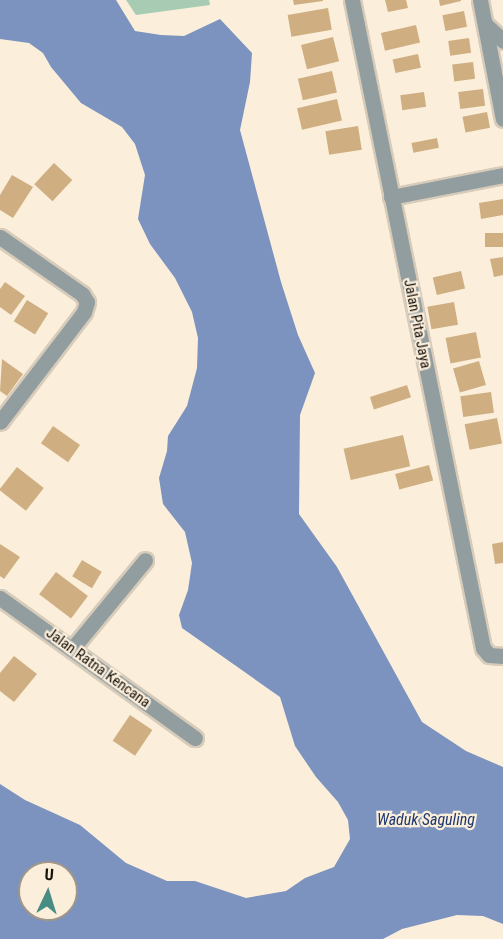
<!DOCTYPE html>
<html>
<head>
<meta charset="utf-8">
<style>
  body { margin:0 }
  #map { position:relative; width:503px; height:939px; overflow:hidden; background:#fbeedb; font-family:"Roboto Condensed",sans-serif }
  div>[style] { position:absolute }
  .green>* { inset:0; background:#a8cbb3 }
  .water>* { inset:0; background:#7b93be }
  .building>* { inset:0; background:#cfaf82; transform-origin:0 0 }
  .roads { filter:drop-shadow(2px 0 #d7cbba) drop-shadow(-2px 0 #d7cbba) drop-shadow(0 2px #d7cbba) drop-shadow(0 -2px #d7cbba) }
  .street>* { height:15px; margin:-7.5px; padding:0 7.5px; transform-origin:7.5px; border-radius:7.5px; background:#929da0 }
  span { translate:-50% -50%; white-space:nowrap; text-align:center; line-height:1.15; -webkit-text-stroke:4.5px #fbeedb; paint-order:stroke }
  .street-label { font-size:15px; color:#18130d }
  .water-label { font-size:16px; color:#1c376d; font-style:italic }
  .north { position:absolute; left:18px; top:861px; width:60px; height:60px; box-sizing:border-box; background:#fbeedb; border:2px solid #a09689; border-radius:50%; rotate:4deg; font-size:16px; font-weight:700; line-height:24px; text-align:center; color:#18130d }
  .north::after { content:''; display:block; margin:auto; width:21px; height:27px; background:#488d83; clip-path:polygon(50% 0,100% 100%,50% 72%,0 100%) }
</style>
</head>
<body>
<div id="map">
  <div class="green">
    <div style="clip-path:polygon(126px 0,209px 0,210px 5px,136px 15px)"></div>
  </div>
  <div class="water">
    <div style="clip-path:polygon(evenodd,0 0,116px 0,135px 31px,161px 35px,184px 36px,220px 19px,252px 53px,250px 82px,240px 130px,281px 282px,298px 335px,315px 373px,300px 415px,299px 514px,337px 567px,422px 722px,466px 751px,503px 767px,503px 924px,483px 916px,457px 915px,402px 929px,383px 939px,0 939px,0 784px,25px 800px,80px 825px,126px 863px,167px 881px,195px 881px,246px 898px,286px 891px,305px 878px,334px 867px,350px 839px,348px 820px,338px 802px,316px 777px,295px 746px,280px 697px,182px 628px,179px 615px,188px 590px,192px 563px,185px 532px,163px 504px,159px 478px,167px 451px,168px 436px,187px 406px,197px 368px,198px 338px,192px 312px,175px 278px,150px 244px,138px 219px,145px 175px,135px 144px,122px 127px,81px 103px,51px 67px,43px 53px,29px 43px,0 39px,0 0,30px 873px,66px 873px,66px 909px,30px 909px,30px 873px)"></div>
  </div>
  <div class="building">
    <div style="clip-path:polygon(293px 0,323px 0,323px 1px,294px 5px)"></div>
    <div style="clip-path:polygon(385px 0,406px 0,408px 8px,388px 12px)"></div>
    <div style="clip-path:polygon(439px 0,461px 0,461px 1px,440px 6px)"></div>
    <div style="left:328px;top:8px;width:22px;height:41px;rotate:80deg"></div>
    <div style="left:464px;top:11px;width:16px;height:22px;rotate:79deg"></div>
    <div style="left:416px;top:25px;width:18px;height:36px;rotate:77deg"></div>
    <div style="left:333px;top:37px;width:25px;height:33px;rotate:76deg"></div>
    <div style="left:469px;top:38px;width:15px;height:21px;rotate:82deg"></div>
    <div style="left:418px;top:54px;width:14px;height:26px;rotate:78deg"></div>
    <div style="left:473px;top:62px;width:17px;height:21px;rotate:83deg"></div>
    <div style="left:332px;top:71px;width:22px;height:35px;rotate:77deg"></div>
    <div style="left:483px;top:89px;width:17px;height:25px;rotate:83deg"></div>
    <div style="left:424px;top:92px;width:15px;height:24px;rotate:82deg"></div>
    <div style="left:337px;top:99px;width:22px;height:41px;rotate:77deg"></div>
    <div style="left:487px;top:112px;width:16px;height:25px;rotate:79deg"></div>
    <div style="left:358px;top:126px;width:24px;height:33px;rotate:81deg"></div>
    <div style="left:437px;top:138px;width:10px;height:26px;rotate:79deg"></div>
    <div style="left:54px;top:163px;width:25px;height:29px;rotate:43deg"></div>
    <div style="clip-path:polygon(12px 175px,33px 187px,13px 218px,0 210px,0 195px)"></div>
    <div style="clip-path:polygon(503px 199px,503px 215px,481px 219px,479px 203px)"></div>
    <div style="left:503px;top:233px;width:14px;height:18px;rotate:90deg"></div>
    <div style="clip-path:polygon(503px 257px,503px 275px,494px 277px,490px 259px)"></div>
    <div style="left:461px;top:271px;width:18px;height:29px;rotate:77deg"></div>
    <div style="clip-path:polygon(5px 282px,25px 296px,11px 315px,0 307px,0 289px)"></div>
    <div style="left:27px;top:300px;width:25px;height:25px;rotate:32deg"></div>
    <div style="left:454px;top:302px;width:23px;height:27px;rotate:80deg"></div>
    <div style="left:476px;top:332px;width:26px;height:31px;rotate:79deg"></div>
    <div style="clip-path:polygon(2px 359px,23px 374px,7px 396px,0 391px)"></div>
    <div style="left:479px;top:361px;width:25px;height:27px;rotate:74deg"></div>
    <div style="left:407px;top:385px;width:13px;height:39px;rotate:72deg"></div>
    <div style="left:491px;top:392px;width:21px;height:31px;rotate:82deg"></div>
    <div style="left:497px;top:418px;width:26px;height:33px;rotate:79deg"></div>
    <div style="left:53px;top:426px;width:33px;height:21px;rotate:35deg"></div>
    <div style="left:403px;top:435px;width:32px;height:61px;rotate:77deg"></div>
    <div style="left:429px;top:465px;width:16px;height:35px;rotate:75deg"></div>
    <div style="left:17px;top:467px;width:34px;height:29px;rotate:38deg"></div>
    <div style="clip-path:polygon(503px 542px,503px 563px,495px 564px,492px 544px)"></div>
    <div style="clip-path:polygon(0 544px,20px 557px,4px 579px,0 576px)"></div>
    <div style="left:82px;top:560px;width:23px;height:19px;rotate:31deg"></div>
    <div style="left:56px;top:572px;width:40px;height:28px;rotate:37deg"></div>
    <div style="clip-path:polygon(14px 656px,37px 674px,14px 702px,0 691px,0 673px)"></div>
    <div style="left:130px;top:715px;width:27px;height:31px;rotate:34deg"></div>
  </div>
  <div class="roads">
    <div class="street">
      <div style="left:352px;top:0;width:661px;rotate:78.57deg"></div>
      <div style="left:483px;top:648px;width:9px;rotate:49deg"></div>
      <div style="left:489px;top:655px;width:14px;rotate:4deg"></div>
      <div style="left:480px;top:0;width:121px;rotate:79.1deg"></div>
      <div style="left:485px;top:24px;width:25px;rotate:43deg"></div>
      <div style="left:391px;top:197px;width:114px;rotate:-11.1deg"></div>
      <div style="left:0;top:237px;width:100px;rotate:34.8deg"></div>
      <div style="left:82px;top:294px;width:9px;rotate:58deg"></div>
      <div style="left:87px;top:302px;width:10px;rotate:107deg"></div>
      <div style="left:84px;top:312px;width:138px;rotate:127.4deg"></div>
      <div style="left:0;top:598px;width:240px;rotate:35.7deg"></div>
      <div style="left:72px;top:649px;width:115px;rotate:-50.6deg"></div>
    </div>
  </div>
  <div class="street-label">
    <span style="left:417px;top:324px;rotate:79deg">Jalan Pita Jaya</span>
    <span style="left:98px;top:668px;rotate:36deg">Jalan Ratna Kencana</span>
  </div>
  <div class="water-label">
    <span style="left:426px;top:820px">Waduk Saguling</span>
  </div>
  <div class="north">U</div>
</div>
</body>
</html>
